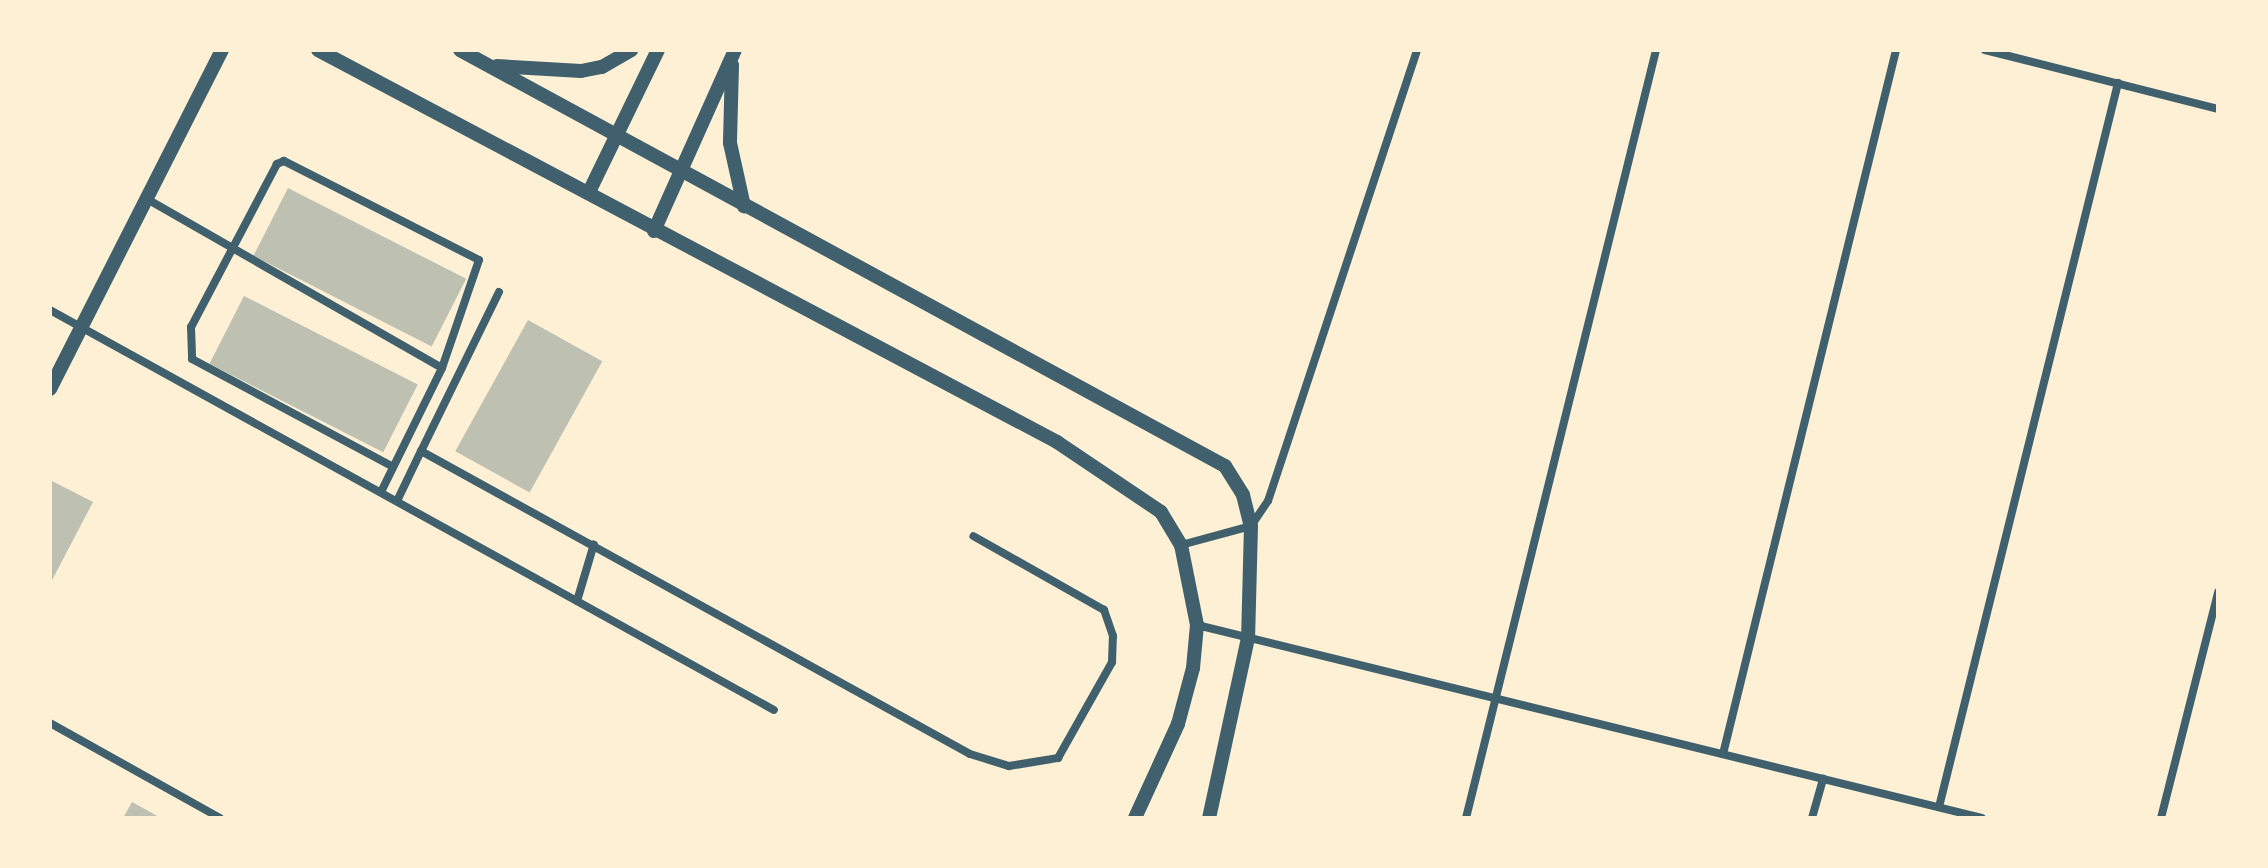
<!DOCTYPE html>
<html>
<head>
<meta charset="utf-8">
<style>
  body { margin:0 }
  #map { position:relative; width:2268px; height:868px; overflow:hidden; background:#fdf0d5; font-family:"Source Serif 4",serif }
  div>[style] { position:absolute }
  .building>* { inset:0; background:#bec0b2; transform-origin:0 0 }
  .minor>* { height:8px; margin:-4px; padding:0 4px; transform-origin:4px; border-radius:4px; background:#3f606c }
  .tertiary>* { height:14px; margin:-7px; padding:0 7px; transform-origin:7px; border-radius:7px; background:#3f606c }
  span { translate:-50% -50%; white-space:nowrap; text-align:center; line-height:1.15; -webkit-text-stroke:8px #fdf0d5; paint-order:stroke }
  .frame { position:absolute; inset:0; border:52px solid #fdf0d5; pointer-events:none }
</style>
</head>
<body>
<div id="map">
  <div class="building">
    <div style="left:288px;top:188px;width:200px;height:76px;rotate:27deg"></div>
    <div style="left:244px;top:296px;width:195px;height:76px;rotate:27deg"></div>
    <div style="left:528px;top:320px;width:85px;height:150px;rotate:29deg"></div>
    <div style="clip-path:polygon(50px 480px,93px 502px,50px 584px)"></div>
    <div style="clip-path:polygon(132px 802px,161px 818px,123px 818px)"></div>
  </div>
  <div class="minor">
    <div style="left:1985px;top:50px;width:240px;rotate:14.2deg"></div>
    <div style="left:147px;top:199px;width:340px;rotate:29.8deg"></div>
    <div style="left:499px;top:292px;width:177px;rotate:116.1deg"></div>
    <div style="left:421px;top:451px;width:627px;rotate:28.89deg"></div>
    <div style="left:970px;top:754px;width:41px;rotate:17.1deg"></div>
    <div style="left:1009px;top:766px;width:50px;rotate:-9.3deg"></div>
    <div style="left:1058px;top:758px;width:110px;rotate:-60.6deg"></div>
    <div style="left:1112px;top:662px;width:26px;rotate:-88deg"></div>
    <div style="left:1113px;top:636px;width:28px;rotate:-109deg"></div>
    <div style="left:1104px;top:610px;width:150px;rotate:-150.5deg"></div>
    <div style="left:50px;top:310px;width:827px;rotate:28.92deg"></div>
    <div style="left:381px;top:492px;width:138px;rotate:-63.8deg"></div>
    <div style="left:442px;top:368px;width:114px;rotate:-71.1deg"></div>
    <div style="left:479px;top:260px;width:219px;rotate:-153.1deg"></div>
    <div style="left:284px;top:161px;width:8px;rotate:157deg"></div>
    <div style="left:277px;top:164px;width:184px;rotate:117.8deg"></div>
    <div style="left:191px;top:327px;width:32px;rotate:88deg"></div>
    <div style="left:192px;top:359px;width:228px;rotate:28.2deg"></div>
    <div style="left:397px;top:501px;width:55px;rotate:-64.4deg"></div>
    <div style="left:1181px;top:545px;width:73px;rotate:-15.2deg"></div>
    <div style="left:1251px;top:526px;width:30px;rotate:-56deg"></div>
    <div style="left:1268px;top:501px;width:475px;rotate:-71.7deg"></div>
    <div style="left:577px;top:601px;width:59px;rotate:-73.4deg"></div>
    <div style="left:1197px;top:625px;width:808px;rotate:13.81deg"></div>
    <div style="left:50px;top:723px;width:195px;rotate:29.2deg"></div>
    <div style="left:1723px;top:754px;width:725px;rotate:-76.19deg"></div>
    <div style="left:1939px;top:807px;width:746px;rotate:-76.11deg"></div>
    <div style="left:1466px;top:818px;width:791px;rotate:-76.1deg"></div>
    <div style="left:1812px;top:818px;width:41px;rotate:-74.2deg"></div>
    <div style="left:2161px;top:818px;width:233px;rotate:-75.8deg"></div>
  </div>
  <div class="tertiary">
    <div style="left:318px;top:50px;width:837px;rotate:27.94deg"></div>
    <div style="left:1057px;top:442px;width:125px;rotate:33.9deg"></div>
    <div style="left:1161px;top:512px;width:39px;rotate:59deg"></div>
    <div style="left:1181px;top:545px;width:82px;rotate:78.7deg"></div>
    <div style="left:1197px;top:625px;width:43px;rotate:95.3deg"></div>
    <div style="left:1193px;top:668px;width:58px;rotate:105deg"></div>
    <div style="left:1178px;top:724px;width:103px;rotate:114.6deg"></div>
    <div style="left:460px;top:50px;width:871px;rotate:28.54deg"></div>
    <div style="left:1225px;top:466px;width:34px;rotate:58deg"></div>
    <div style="left:1243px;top:495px;width:32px;rotate:76deg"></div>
    <div style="left:1251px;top:526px;width:112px;rotate:91.5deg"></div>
    <div style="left:1248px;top:638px;width:184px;rotate:102.2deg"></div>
    <div style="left:732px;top:65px;width:78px;rotate:91.5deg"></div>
    <div style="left:730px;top:143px;width:65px;rotate:77.5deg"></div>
    <div style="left:497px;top:66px;width:84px;rotate:3.4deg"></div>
    <div style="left:581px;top:71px;width:21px;rotate:-11deg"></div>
    <div style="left:602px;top:67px;width:34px;rotate:-30deg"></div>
    <div style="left:589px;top:192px;width:158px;rotate:-64.1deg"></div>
    <div style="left:654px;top:231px;width:198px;rotate:-65.9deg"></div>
    <div style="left:50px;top:389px;width:380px;rotate:-63.1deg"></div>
  </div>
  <div class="frame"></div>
</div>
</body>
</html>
